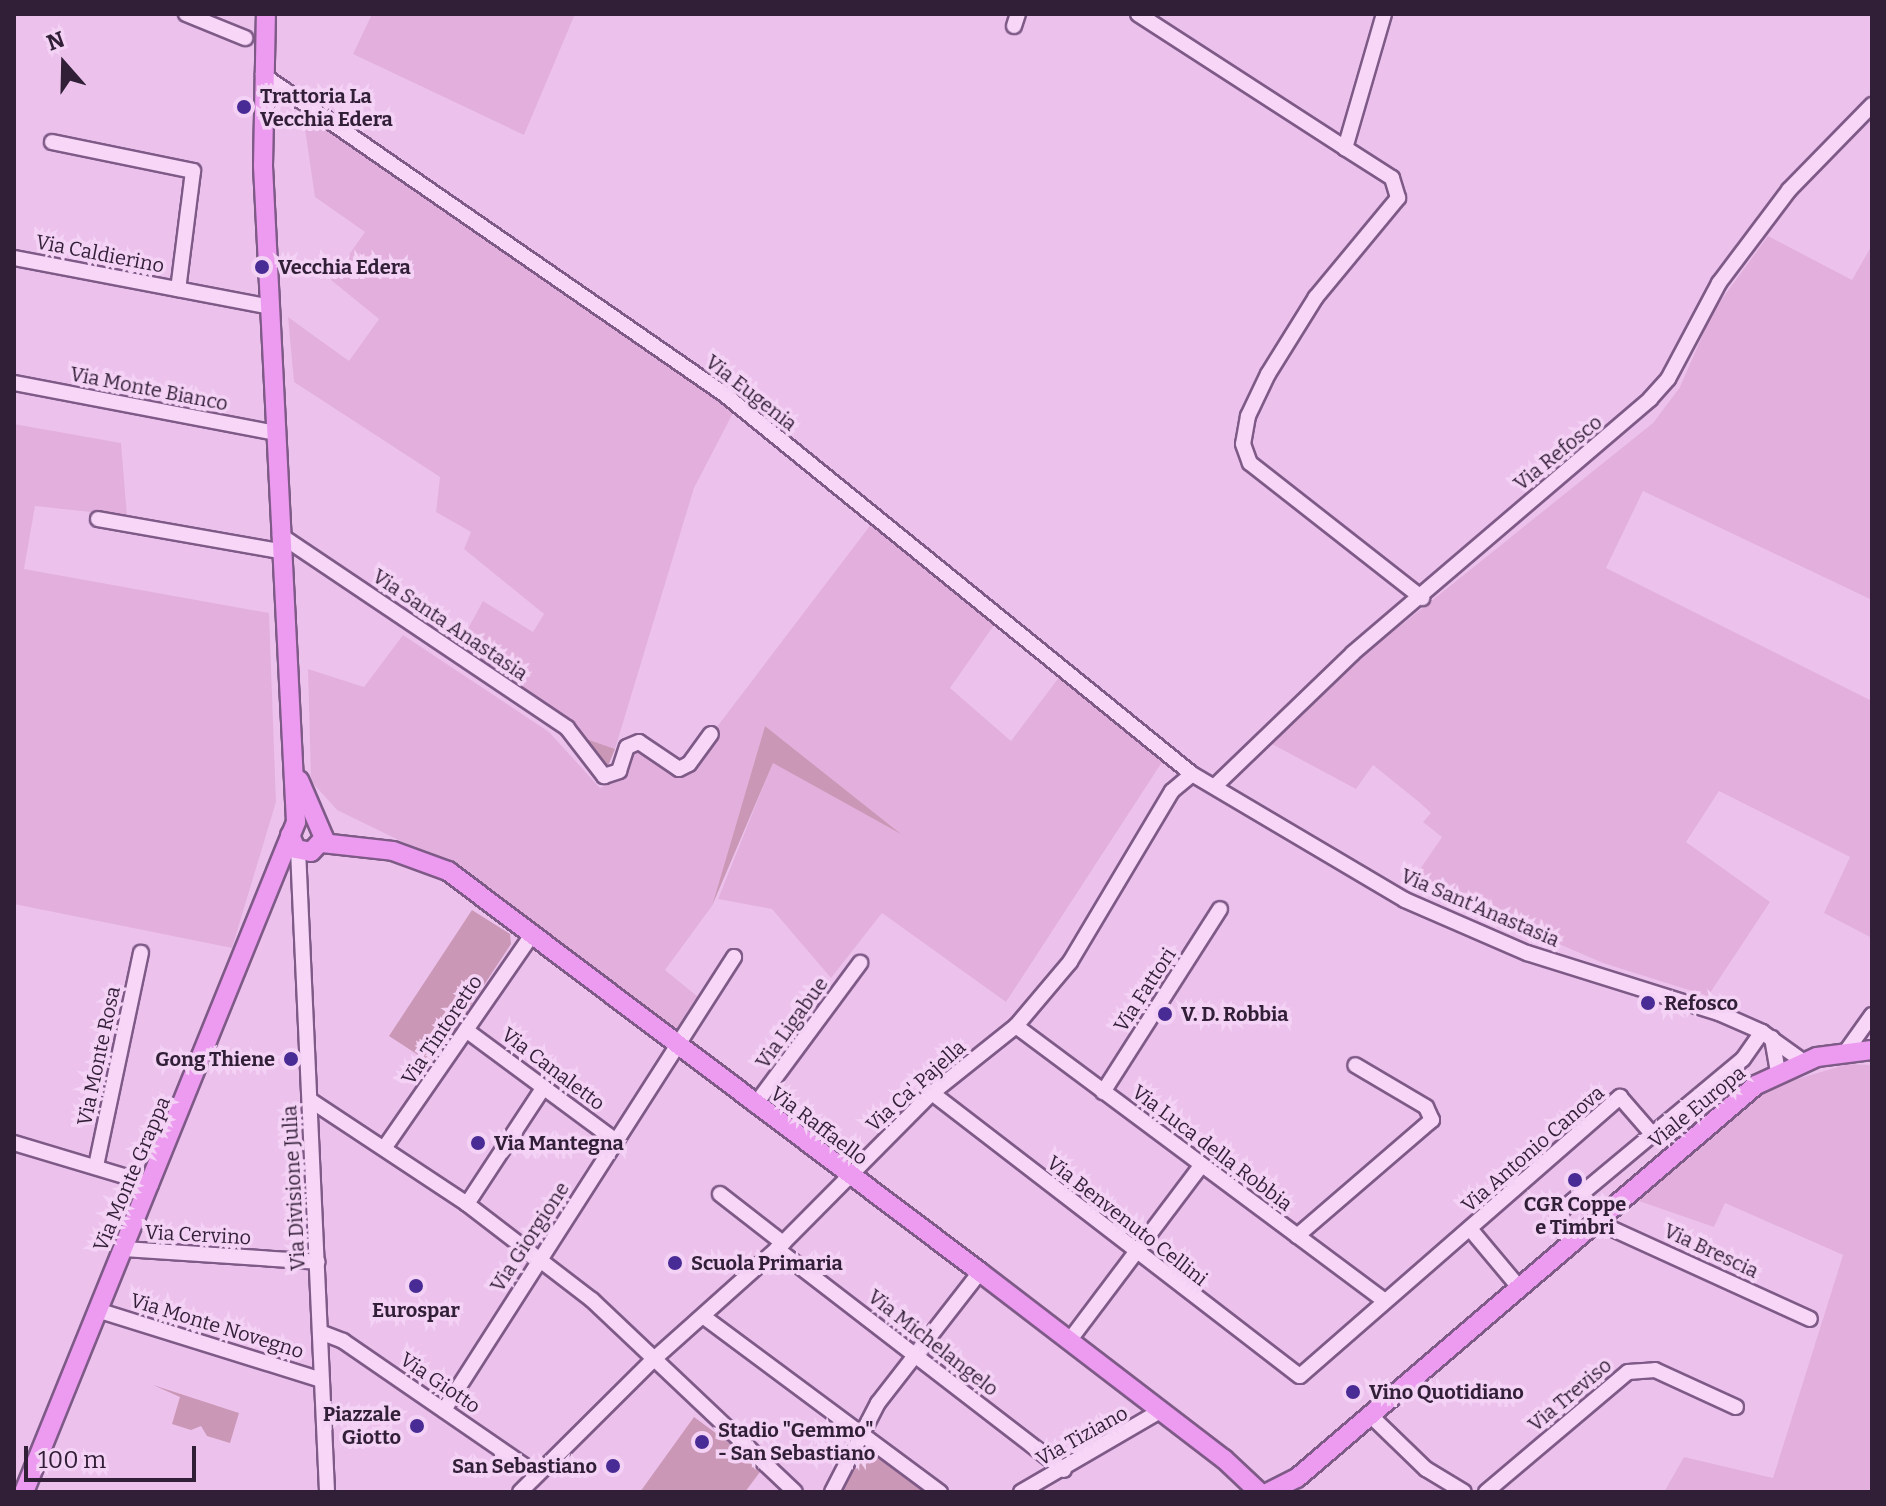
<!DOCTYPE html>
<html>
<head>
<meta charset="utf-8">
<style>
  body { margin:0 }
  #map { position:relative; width:1886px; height:1506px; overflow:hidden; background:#ecc2ed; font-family:Bitter,serif }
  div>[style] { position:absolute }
  .farmland>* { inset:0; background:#e3b0dd }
  .green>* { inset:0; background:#cb97b6 }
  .roads { filter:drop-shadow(2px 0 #7e5a87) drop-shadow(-2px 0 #7e5a87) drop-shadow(0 2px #7e5a87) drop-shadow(0 -2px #7e5a87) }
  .minor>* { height:14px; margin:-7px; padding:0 7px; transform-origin:7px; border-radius:7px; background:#f8d6f8 }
  .major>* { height:18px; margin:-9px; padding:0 9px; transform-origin:9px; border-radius:9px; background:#ed9bf0 }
  .dots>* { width:22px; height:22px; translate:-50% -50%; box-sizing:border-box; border:4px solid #f4d2f5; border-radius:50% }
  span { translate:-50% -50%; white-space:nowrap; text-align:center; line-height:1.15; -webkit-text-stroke:7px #f4d2f5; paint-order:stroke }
  .poi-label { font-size:20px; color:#311e37; font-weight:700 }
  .left { translate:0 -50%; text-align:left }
  .right { translate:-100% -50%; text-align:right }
  .street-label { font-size:20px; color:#311e37 }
  .frame { position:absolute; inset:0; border:16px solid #311e37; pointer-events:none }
  .north { position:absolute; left:24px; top:24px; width:80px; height:80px; -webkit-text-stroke:6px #f4d2f5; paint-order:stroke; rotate:340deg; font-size:22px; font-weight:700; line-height:32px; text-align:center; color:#311e37 }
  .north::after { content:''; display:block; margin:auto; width:28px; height:36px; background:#311e37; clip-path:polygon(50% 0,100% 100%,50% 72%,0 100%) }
  .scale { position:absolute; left:24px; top:1446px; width:172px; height:36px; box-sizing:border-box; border:4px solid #311e37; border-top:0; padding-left:10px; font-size:24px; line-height:28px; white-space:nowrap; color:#311e37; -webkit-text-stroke:6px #f4d2f5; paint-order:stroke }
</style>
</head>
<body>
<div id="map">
  <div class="farmland">
    <div style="clip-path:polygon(372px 14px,575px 14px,524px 135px,353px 54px)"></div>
    <div style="clip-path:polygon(302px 109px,734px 411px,694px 488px,615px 749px,575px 735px,458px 647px,483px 601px,533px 632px,544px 614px,464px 549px,471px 532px,436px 512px,440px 477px,294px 382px,288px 317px,349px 361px,379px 319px,331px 280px,365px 232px,315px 197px)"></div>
    <div style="clip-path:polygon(1768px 236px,1852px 280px,1872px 245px,1872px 600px,1643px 491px,1606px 568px,1872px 701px,1872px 938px,1824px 913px,1850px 857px,1719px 791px,1686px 842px,1770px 902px,1708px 996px,1603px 963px,1412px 881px,1442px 837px,1423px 822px,1431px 813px,1419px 802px,1373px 765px,1356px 789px,1270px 743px,1349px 667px,1653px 423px,1680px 387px,1713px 311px)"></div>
    <div style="clip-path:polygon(14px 424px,121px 443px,127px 516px,35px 506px,24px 569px,269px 613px,276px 802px,232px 948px,14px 904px)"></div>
    <div style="clip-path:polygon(872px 523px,997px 621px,950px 688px,1011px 741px,1060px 676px,1166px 756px,1006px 1002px,882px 913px,831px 978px,772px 909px,718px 899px,773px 762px,897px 831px,765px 726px,712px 906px,665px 970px,698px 997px,677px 1029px,460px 870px,337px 810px,311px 781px,308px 669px,364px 687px,403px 635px,549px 732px,600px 788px,609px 784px,634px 749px,678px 778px)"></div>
    <div style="clip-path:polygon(1848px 1064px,1872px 1065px,1872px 1492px,1664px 1492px,1684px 1457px,1773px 1478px,1843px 1255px,1725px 1203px,1714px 1227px,1633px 1199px,1753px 1099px,1777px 1085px)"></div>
  </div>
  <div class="green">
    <div style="clip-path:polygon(765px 726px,901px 834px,773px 763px,712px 906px)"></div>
    <div style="clip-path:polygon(575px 735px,615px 749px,608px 766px,599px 768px)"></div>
    <div style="clip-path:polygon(472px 910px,510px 934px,511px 944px,432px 1064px,389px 1036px)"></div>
    <div style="clip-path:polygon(153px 1385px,239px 1413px,230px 1443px,207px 1436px,201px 1426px,191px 1430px,172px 1424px,180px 1397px)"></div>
    <div style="clip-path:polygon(694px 1417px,763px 1468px,745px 1492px,640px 1492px)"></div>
    <div style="clip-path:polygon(865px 1445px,929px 1492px,839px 1492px)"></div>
  </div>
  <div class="roads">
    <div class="minor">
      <div style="left:186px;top:14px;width:64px;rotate:22.1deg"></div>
      <div style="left:1138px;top:14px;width:247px;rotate:32.9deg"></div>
      <div style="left:1384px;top:14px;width:140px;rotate:106.2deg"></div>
      <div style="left:1345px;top:148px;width:56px;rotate:32.6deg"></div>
      <div style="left:1392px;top:178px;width:21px;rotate:73deg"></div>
      <div style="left:1398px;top:198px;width:129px;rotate:129.6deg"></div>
      <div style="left:1316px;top:297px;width:91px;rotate:121.9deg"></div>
      <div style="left:1268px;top:374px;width:47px;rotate:115.5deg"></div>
      <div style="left:1248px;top:416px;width:28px;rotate:100deg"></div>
      <div style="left:1243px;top:444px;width:20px;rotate:70deg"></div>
      <div style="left:1250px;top:463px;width:219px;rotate:38.1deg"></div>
      <div style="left:1014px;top:26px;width:13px;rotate:-72deg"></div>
      <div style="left:263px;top:75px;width:561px;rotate:34.68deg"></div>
      <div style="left:724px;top:394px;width:603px;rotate:39.08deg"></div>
      <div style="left:1192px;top:774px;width:247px;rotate:30.6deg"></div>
      <div style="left:1405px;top:900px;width:133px;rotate:23.5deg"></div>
      <div style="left:1527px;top:953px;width:201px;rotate:17.4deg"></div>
      <div style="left:1719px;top:1013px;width:47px;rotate:23.8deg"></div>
      <div style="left:1762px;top:1032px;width:52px;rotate:35.5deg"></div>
      <div style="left:52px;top:142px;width:144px;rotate:11.6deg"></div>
      <div style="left:193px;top:171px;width:119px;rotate:97.2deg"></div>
      <div style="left:14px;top:258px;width:262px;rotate:10.8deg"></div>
      <div style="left:14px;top:383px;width:267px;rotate:10.8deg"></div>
      <div style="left:98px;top:519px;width:185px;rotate:10deg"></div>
      <div style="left:280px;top:535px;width:346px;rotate:33.9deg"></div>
      <div style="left:567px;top:728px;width:61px;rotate:52.4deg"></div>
      <div style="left:604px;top:776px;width:16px;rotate:-18deg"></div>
      <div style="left:619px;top:771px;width:25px;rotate:-72deg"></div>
      <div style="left:627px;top:747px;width:13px;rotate:-23deg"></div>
      <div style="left:639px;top:742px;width:48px;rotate:34deg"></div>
      <div style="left:679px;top:769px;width:11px;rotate:-27deg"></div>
      <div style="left:689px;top:764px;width:37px;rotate:-54deg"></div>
      <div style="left:1216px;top:785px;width:190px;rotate:-43.9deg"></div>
      <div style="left:1353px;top:653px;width:391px;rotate:-40.5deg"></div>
      <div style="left:1650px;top:399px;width:27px;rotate:-48deg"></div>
      <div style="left:1668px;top:379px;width:109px;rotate:-62deg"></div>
      <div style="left:1719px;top:283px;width:116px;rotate:-53deg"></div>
      <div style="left:1789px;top:190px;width:119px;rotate:-45.7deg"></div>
      <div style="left:298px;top:850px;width:643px;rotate:87.41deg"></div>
      <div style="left:1016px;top:1026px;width:460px;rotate:36.7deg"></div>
      <div style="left:466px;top:1030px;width:187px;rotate:36.5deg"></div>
      <div style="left:1772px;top:1038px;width:36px;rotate:80deg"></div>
      <div style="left:1847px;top:1050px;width:43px;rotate:-54.5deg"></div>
      <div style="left:1103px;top:1092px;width:217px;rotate:-57.4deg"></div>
      <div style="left:932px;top:1093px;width:464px;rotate:37.6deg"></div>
      <div style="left:1300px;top:1376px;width:425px;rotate:-41.1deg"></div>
      <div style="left:1620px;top:1097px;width:50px;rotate:49deg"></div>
      <div style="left:310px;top:1100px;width:188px;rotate:33.5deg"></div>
      <div style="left:467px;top:1204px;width:158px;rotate:37.5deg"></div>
      <div style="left:592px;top:1300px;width:279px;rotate:43.4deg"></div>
      <div style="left:755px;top:1105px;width:177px;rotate:-53.5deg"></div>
      <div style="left:14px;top:1143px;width:143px;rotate:16.7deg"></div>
      <div style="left:385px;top:1147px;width:258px;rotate:-55.3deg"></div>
      <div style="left:96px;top:1166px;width:218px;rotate:-78.1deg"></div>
      <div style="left:720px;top:1194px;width:80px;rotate:37.9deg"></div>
      <div style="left:467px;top:1204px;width:140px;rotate:-56.7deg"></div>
      <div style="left:1595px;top:1221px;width:236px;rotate:24.5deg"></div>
      <div style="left:1471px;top:1230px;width:73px;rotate:50deg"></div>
      <div style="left:1297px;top:1236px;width:178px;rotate:-40.7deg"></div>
      <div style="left:1432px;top:1120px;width:14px;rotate:-115deg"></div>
      <div style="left:1426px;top:1107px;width:82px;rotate:-149.4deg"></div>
      <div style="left:1571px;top:1242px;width:25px;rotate:-124deg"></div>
      <div style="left:1557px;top:1221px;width:13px;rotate:-63deg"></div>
      <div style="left:1563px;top:1209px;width:234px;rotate:-39.8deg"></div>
      <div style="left:1743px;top:1059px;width:33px;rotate:-55deg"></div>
      <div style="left:124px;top:1249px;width:194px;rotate:3.8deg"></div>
      <div style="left:777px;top:1249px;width:362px;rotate:37.6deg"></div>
      <div style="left:100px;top:1311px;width:232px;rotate:17.3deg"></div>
      <div style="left:704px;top:1317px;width:294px;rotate:36.6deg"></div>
      <div style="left:320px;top:1332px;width:25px;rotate:21deg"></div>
      <div style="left:343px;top:1341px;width:233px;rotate:34.5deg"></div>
      <div style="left:1069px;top:1341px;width:219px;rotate:-53deg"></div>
      <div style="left:444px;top:1410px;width:538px;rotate:-57.37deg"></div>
      <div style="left:1370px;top:1415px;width:78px;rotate:44deg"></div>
      <div style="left:1426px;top:1469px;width:44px;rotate:31.2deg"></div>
      <div style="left:520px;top:1492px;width:189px;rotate:-44.8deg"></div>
      <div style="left:654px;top:1359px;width:165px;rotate:-41.8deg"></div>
      <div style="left:777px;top:1249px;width:220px;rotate:-45.2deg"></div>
      <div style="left:932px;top:1093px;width:107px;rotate:-38.6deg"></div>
      <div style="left:1016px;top:1026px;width:84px;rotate:-49.8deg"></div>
      <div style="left:1070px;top:962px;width:199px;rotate:-59.2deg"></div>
      <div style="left:1172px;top:791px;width:26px;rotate:-40deg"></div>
      <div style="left:832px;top:1492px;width:100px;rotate:-62.7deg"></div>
      <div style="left:878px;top:1403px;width:166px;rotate:-52.1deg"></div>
      <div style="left:1021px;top:1492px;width:161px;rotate:-30.2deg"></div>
      <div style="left:1486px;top:1492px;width:186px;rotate:-40.2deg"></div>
      <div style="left:1628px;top:1372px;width:27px;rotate:-4deg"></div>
      <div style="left:1655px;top:1370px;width:89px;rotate:24.6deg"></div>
    </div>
    <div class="major">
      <div style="left:290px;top:835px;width:15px;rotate:67deg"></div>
      <div style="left:296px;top:849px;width:15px;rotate:11deg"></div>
      <div style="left:311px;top:852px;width:19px;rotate:-47deg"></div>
      <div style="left:324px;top:838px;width:63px;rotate:-113.3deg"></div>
      <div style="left:322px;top:843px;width:71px;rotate:6.4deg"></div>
      <div style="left:393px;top:851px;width:59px;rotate:20deg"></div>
      <div style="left:448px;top:871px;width:666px;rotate:37.01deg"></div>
      <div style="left:980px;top:1272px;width:307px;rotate:37.5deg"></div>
      <div style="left:1224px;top:1459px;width:48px;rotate:43.3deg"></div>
      <div style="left:24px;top:1492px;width:723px;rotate:-67.9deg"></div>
      <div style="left:296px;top:822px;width:657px;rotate:-92.88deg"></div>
      <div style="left:263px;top:166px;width:152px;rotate:-88.9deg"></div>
      <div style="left:1269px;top:1492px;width:31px;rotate:-27deg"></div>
      <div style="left:1297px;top:1478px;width:604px;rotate:-40.57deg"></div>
      <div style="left:1756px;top:1085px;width:67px;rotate:-24.7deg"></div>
      <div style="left:1817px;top:1057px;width:55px;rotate:-7.3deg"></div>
    </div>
  </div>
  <div class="dots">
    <div style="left:244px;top:107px;background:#482b95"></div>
    <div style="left:262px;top:267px;background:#482b95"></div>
    <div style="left:1648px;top:1003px;background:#482b95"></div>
    <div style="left:1165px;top:1014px;background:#482b95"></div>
    <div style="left:291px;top:1059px;background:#482b95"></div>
    <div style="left:478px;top:1143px;background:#482b95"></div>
    <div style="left:1575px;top:1180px;background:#482b95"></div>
    <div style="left:675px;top:1263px;background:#482b95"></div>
    <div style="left:416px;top:1286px;background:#482b95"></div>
    <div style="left:1353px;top:1392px;background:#482b95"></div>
    <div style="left:417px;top:1426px;background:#482b95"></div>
    <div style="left:702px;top:1442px;background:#482b95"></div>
    <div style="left:613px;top:1466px;background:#482b95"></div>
  </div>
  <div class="poi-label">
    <span class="left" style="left:260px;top:108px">Trattoria La<br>Vecchia Edera</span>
    <span class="left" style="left:278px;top:267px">Vecchia Edera</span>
    <span class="left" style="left:1664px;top:1003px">Refosco</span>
    <span class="left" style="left:1181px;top:1014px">V. D. Robbia</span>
    <span class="right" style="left:275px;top:1059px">Gong Thiene</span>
    <span class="left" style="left:494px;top:1143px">Via Mantegna</span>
    <span style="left:1575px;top:1216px">CGR Coppe<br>e Timbri</span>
    <span class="left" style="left:691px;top:1263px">Scuola Primaria</span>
    <span style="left:416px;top:1310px">Eurospar</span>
    <span class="left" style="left:1369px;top:1392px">Vino Quotidiano</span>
    <span class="right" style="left:401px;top:1426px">Piazzale<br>Giotto</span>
    <span class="left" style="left:718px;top:1442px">Stadio "Gemmo"<br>- San Sebastiano</span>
    <span class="right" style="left:597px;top:1466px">San Sebastiano</span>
  </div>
  <div class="street-label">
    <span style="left:100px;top:254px;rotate:11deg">Via Caldierino</span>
    <span style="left:149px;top:389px;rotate:11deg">Via Monte Bianco</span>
    <span style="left:751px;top:393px;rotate:38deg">Via Eugenia</span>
    <span style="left:1558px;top:453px;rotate:-39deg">Via Refosco</span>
    <span style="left:450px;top:625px;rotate:34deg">Via Santa Anastasia</span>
    <span style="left:1480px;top:908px;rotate:23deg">Via Sant'Anastasia</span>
    <span style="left:1145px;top:990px;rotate:-57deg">Via Fattori</span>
    <span style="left:792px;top:1023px;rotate:-54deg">Via Ligabue</span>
    <span style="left:442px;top:1030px;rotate:-56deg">Via Tintoretto</span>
    <span style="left:99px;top:1056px;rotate:-78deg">Via Monte Rosa</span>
    <span style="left:553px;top:1069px;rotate:37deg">Via Canaletto</span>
    <span style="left:916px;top:1086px;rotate:-42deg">Via Ca' Pajella</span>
    <span style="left:1697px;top:1107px;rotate:-39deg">Viale Europa</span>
    <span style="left:819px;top:1126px;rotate:37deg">Via Raffaello</span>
    <span style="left:1212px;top:1148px;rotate:37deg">Via Luca della Robbia</span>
    <span style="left:1533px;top:1149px;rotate:-41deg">Via Antonio Canova</span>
    <span style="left:132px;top:1174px;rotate:-67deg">Via Monte Grappa</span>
    <span style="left:294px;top:1188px;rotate:-93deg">Via Divisione Julia</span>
    <span style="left:1127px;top:1221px;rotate:38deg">Via Benvenuto Cellini</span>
    <span style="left:198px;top:1235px;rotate:3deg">Via Cervino</span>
    <span style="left:530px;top:1237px;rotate:-57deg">Via Giorgione</span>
    <span style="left:1711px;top:1251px;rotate:25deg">Via Brescia</span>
    <span style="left:217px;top:1326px;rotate:17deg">Via Monte Novegno</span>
    <span style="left:933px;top:1343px;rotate:38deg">Via Michelangelo</span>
    <span style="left:440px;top:1383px;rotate:34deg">Via Giotto</span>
    <span style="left:1570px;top:1395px;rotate:-40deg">Via Treviso</span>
    <span style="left:1082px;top:1436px;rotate:-29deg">Via Tiziano</span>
  </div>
  <div class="frame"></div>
  <div class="north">N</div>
  <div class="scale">100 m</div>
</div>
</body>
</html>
